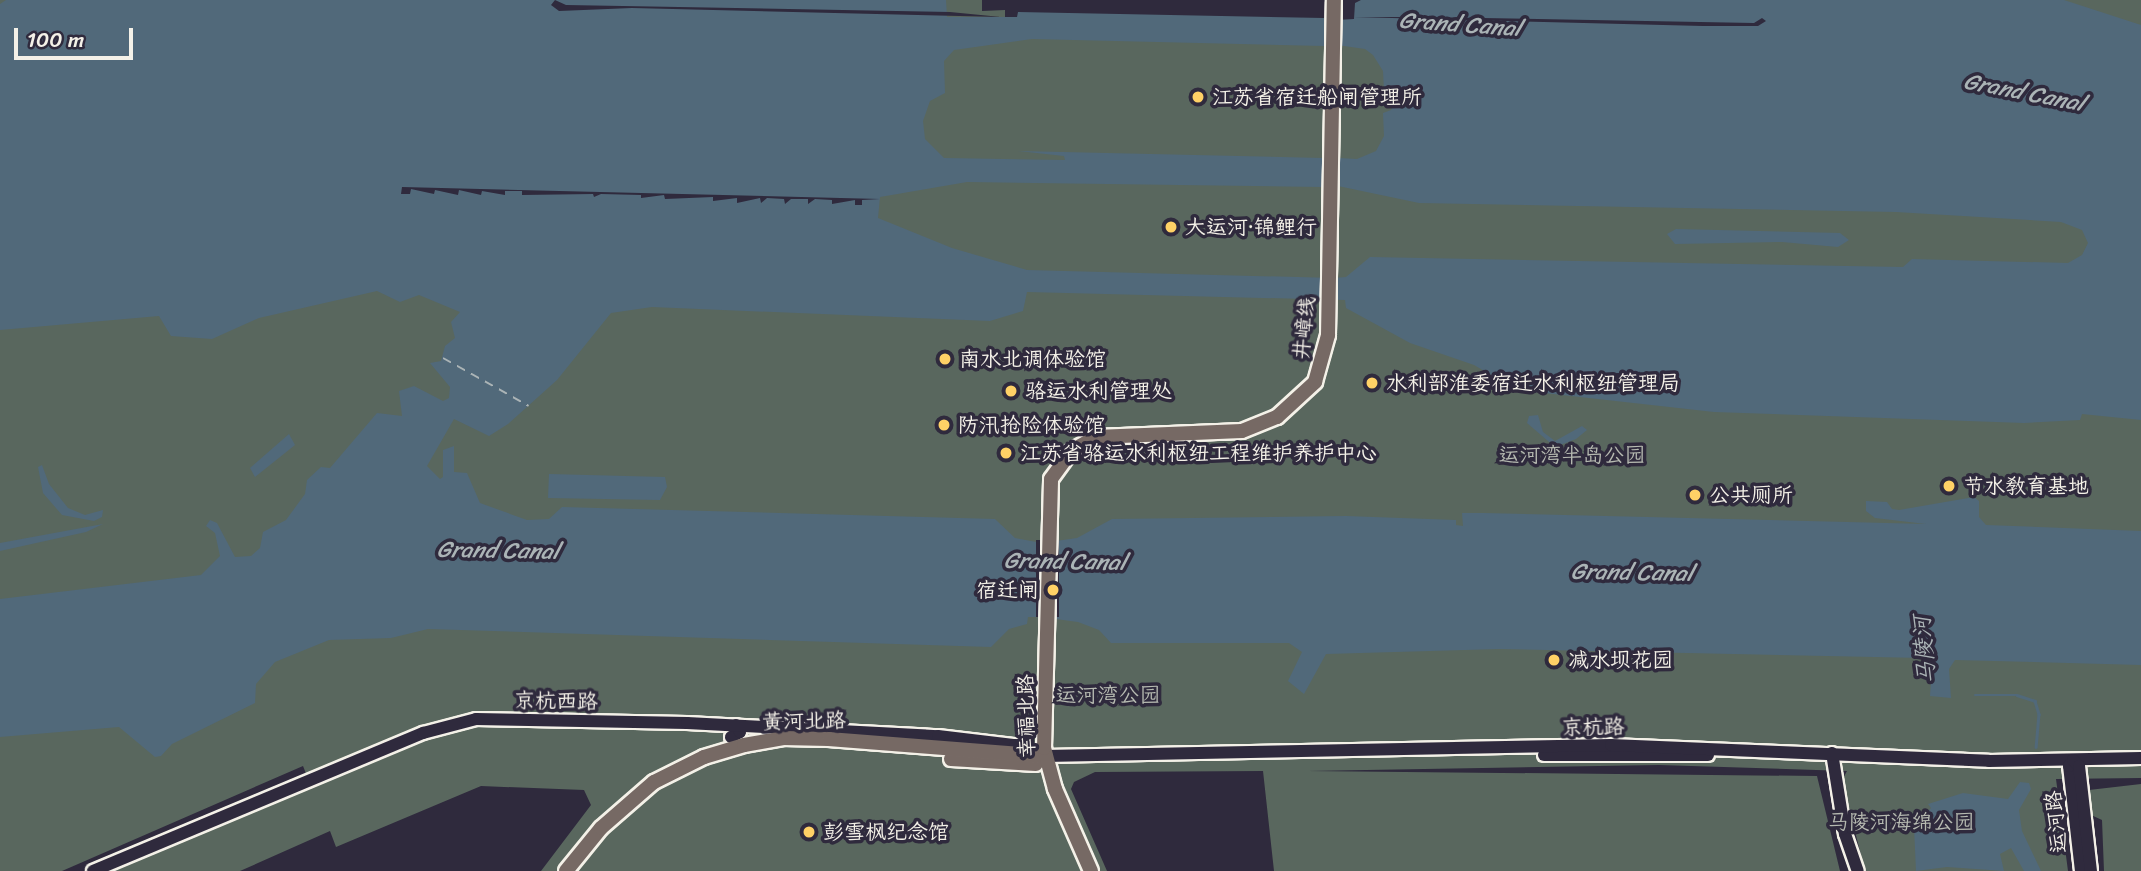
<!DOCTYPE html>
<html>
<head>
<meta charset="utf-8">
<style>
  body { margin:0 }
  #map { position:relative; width:2141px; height:871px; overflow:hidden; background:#2f2a3d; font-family:Sriracha,"LXGW WenKai TC",sans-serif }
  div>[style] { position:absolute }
  .green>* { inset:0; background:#59675e }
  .water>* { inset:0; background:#51697a }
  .pier>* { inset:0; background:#2f2a3d; transform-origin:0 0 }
  .stream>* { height:2.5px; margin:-1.25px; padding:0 1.25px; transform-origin:1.25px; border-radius:1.25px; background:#51697a }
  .ferry>* { height:2px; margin-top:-1px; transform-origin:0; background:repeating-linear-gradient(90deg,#abb4b6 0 9px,transparent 0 16px) }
  .roads { filter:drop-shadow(2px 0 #f4f1e8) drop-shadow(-2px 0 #f4f1e8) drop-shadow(0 2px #f4f1e8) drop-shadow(0 -2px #f4f1e8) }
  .minor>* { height:12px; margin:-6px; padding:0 6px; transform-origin:6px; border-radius:6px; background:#2f2a3d }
  .major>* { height:14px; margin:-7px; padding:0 7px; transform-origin:7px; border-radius:7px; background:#766964 }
  .dots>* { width:19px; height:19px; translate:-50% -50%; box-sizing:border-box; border:4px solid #2f2a3d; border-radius:50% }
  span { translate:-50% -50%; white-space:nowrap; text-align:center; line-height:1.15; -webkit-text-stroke:7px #2f2a3d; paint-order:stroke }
  .poi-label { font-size:21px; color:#f4f1e8 }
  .left { translate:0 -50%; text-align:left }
  .right { translate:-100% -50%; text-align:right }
  .street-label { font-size:21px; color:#f4f1e8 }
  .park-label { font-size:21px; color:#b6bab1 }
  .water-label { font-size:23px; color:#abb4b6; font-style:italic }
  .scale { position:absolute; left:14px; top:28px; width:119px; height:32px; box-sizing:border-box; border:4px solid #f4f1e8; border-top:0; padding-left:9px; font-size:21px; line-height:24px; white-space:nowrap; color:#f4f1e8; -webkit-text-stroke:5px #2f2a3d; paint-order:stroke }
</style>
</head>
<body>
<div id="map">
  <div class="green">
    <div style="clip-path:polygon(0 0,982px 0,982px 11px,1005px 10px,1005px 29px,2141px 58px,2141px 778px,2056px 779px,2068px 871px,1865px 871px,1842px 780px,1847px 771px,1659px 765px,1308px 771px,1817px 776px,1840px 871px,1274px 871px,1263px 771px,1095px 772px,1074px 782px,1071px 789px,1107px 871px,541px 871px,591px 805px,584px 790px,481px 786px,336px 847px,330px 831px,240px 871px,112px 871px,311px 786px,303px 766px,62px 871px,0 871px)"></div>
    <div style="clip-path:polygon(2061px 0,2141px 0,2141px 26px)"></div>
    <div style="clip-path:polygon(2141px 784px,2141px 871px,2104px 871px,2102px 820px,2091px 815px,2089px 790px)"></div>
  </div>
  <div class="water">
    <div style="clip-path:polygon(6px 0,946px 0,947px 17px,1017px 17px,1018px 12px,1324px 18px,1324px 46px,1032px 39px,954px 50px,944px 61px,945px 93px,930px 101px,923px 121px,925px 139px,944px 158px,1065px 160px,1064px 156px,1018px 151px,1323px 158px,1322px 187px,967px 182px,880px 197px,878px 218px,952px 248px,1027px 270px,1334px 278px,1346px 277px,1370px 257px,1903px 267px,1912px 259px,2068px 263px,2082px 255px,2088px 243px,2082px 230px,2061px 222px,1896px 212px,1419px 203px,1338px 186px,1338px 158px,1357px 159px,1376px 151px,1384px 136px,1383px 113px,1391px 110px,1394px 103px,1384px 91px,1383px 71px,1373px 55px,1365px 49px,1337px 45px,1337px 20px,1354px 19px,1355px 3px,1361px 0,2064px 0,2141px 25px,2141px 420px,2082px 414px,2080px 420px,2024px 423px,1714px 412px,1517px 390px,1474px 365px,1410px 343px,1346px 308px,1345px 300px,1027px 292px,1023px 311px,990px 321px,652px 307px,611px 313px,557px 380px,508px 424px,489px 436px,454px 419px,427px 466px,440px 479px,443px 477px,443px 450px,454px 446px,454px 472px,467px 473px,480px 503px,527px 520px,549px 519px,562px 507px,995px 519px,1015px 538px,1042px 543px,1077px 538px,1112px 519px,1346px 516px,1456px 520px,1456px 525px,1463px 526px,1462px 513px,1483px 513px,1926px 524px,1875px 518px,1866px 511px,1866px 501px,1887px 502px,1892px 509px,1899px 510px,1974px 497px,1979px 501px,1979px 517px,1986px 525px,2141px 531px,2141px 665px,1955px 660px,1949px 669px,1951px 698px,1930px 696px,1932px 666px,1923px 658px,1499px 649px,1326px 654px,1304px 694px,1288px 681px,1302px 652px,1289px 643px,1111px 643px,1099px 630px,1078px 622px,1041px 617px,1028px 617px,1027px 624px,1009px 629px,991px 647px,428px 629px,391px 638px,329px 640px,275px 662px,256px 684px,255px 703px,172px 744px,161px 756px,155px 757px,119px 727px,0 737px,0 599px,201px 575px,220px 556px,215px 533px,206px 526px,210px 520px,217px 523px,235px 557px,251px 556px,260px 548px,263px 532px,286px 520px,305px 494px,307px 480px,321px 467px,330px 468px,377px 413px,402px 416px,399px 391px,414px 386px,443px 401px,449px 398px,450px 387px,430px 363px,441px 361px,445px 346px,455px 338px,451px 322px,460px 312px,419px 295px,400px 302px,377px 291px,259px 318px,212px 339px,171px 336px,159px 316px,0 330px,0 4px)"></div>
    <div style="clip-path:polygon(1676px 229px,1840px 233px,1849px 240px,1838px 247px,1782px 242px,1675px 244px,1667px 234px)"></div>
    <div style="clip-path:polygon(1538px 415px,1543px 432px,1555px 441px,1582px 426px,1587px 430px,1576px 439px,1555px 447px,1527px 423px,1529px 416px)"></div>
    <div style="clip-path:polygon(289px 434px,295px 445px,255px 477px,250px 468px)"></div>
    <div style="clip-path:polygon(42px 465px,49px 484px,68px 508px,85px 515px,103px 510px,102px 517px,94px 521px,62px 515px,43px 493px,38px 467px)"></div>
    <div style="clip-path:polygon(549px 474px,665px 477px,667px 487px,660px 500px,548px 498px)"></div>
    <div style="clip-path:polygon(103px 524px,86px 532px,0 551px,0 543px)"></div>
    <div style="clip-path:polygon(2020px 782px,2029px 783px,2031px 789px,2019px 810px,2022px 831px,2041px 871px,2024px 871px,2011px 848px,2000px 854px,2004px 871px,1947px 867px,1916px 871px,1914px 827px,1931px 808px,1928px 804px,1963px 793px,2008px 799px)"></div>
  </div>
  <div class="pier">
    <div style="clip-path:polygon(555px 0,566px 5px,950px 12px,1001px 17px,632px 8px,559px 11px,551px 5px)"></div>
    <div style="clip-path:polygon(1354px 17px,1425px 17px,1754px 23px,1762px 18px,1766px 21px,1758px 26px,1703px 26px)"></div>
    <div style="clip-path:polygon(402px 187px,880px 199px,862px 200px,862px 205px,855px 205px,855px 200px,832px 204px,832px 200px,815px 199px,808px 204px,808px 199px,791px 199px,785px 204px,784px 199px,767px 198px,761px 203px,760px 198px,737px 203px,737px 198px,713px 201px,713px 197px,665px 199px,664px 195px,641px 198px,641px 195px,601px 194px,594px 197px,593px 194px,522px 195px,522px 191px,505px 191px,505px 195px,482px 191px,481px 195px,459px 190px,458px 195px,435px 190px,434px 194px,411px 189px,410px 194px,401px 194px)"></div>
    <div style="left:1036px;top:540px;width:23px;height:77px"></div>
  </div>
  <div class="stream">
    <div style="left:1975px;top:695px;width:42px"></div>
    <div style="left:2017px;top:695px;width:19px;rotate:18deg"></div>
    <div style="left:2035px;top:701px;width:14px;rotate:73deg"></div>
    <div style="left:2039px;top:714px;width:33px;rotate:95deg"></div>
  </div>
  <div class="ferry">
    <div style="left:443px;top:358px;width:98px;rotate:29.2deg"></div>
  </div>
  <div class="roads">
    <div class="minor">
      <div style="left:731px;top:737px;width:10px;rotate:-29deg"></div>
      <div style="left:740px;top:732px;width:8px;rotate:-120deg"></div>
      <div style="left:1832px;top:753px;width:82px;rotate:80.9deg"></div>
      <div style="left:1845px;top:834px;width:39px;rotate:71deg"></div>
      <div style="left:1544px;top:755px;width:164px"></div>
      <div style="left:93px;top:871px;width:358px;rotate:-22.7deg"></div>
      <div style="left:423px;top:733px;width:55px;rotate:-14.8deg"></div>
      <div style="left:476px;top:719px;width:211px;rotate:1.1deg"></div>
      <div style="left:687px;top:723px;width:251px;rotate:3deg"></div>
      <div style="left:938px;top:736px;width:78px;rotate:6.7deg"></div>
      <div style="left:1015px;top:745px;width:32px;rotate:20deg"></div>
      <div style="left:1045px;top:756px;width:566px;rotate:-1.11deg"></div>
      <div style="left:1611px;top:745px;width:378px;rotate:2.4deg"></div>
      <div style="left:1989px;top:761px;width:152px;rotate:-1.1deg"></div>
      <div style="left:2081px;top:871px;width:106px;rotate:-96.5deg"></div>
      <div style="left:2069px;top:766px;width:7px;rotate:-56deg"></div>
      <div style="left:2073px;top:760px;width:8px;rotate:45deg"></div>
      <div style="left:2079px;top:766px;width:106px;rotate:83.5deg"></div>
    </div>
    <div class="major">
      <div style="left:951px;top:759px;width:85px;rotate:3.4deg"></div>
      <div style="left:566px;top:871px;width:55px;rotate:-50.9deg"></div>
      <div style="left:601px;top:828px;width:70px;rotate:-41deg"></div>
      <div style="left:654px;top:782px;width:56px;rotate:-26.6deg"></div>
      <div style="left:704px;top:757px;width:42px;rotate:-16.7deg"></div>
      <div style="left:744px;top:745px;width:40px;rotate:-10deg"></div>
      <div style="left:783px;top:738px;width:46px;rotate:1.2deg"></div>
      <div style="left:829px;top:739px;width:217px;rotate:4.5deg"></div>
      <div style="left:1091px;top:871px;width:90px;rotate:-113.7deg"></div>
      <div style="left:1055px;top:789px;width:42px;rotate:-105deg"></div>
      <div style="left:1044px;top:748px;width:269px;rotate:-88.5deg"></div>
      <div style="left:1051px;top:479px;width:34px;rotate:-54deg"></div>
      <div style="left:1071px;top:451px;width:29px;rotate:-29deg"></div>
      <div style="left:1096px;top:437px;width:146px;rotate:-2.4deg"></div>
      <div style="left:1242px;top:431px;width:38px;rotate:-22deg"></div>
      <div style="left:1277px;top:417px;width:52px;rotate:-42.6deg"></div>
      <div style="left:1315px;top:382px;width:49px;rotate:-74.5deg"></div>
      <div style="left:1328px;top:335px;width:335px;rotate:-89deg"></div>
    </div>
  </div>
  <div class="dots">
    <div style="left:1198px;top:97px;background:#ffd166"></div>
    <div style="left:1171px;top:227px;background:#ffd166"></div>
    <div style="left:945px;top:359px;background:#ffd166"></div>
    <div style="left:1372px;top:383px;background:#ffd166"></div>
    <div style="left:1011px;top:391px;background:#ffd166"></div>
    <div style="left:944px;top:425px;background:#ffd166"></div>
    <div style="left:1006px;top:453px;background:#ffd166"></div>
    <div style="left:1949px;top:486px;background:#ffd166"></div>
    <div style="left:1695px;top:495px;background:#ffd166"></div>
    <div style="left:1053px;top:590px;background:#ffd166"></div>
    <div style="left:1554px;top:660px;background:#ffd166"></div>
    <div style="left:809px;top:832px;background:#ffd166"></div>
  </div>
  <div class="poi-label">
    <span class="left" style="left:1212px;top:97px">江苏省宿迁船闸管理所</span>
    <span class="left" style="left:1185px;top:227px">大运河·锦鲤行</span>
    <span class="left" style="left:959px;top:359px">南水北调体验馆</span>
    <span class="left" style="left:1386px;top:383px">水利部淮委宿迁水利枢纽管理局</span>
    <span class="left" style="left:1025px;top:391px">骆运水利管理处</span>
    <span class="left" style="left:958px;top:425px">防汛抢险体验馆</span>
    <span class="left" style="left:1020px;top:453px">江苏省骆运水利枢纽工程维护养护中心</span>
    <span class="left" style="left:1963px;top:486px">节水教育基地</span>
    <span class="left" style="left:1709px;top:495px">公共厕所</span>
    <span class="right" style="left:1039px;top:590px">宿迁闸</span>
    <span class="left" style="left:1568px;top:660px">减水坝花园</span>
    <span class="left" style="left:823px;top:832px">彭雪枫纪念馆</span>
  </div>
  <div class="street-label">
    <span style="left:1304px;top:328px;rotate:-84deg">井嶂线</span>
    <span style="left:556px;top:701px;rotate:1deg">京杭西路</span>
    <span style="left:1026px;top:716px;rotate:-91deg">幸福北路</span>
    <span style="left:804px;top:721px;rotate:-1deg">黄河北路</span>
    <span style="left:1593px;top:727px;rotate:-1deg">京杭路</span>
    <span style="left:2056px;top:822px;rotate:-96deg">运河路</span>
  </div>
  <div class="park-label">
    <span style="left:1572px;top:455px">运河湾半岛公园</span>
    <span style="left:1108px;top:695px">运河湾公园</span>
    <span style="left:1901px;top:822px">马陵河海绵公园</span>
  </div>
  <div class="water-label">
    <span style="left:1460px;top:25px;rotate:4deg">Grand Canal</span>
    <span style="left:2024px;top:93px;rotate:11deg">Grand Canal</span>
    <span style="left:498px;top:551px;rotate:1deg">Grand Canal</span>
    <span style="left:1065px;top:562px;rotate:1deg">Grand Canal</span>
    <span style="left:1632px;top:573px;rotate:1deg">Grand Canal</span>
    <span style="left:1925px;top:650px;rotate:-95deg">马陵河</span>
  </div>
  <div class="scale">100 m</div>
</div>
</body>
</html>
